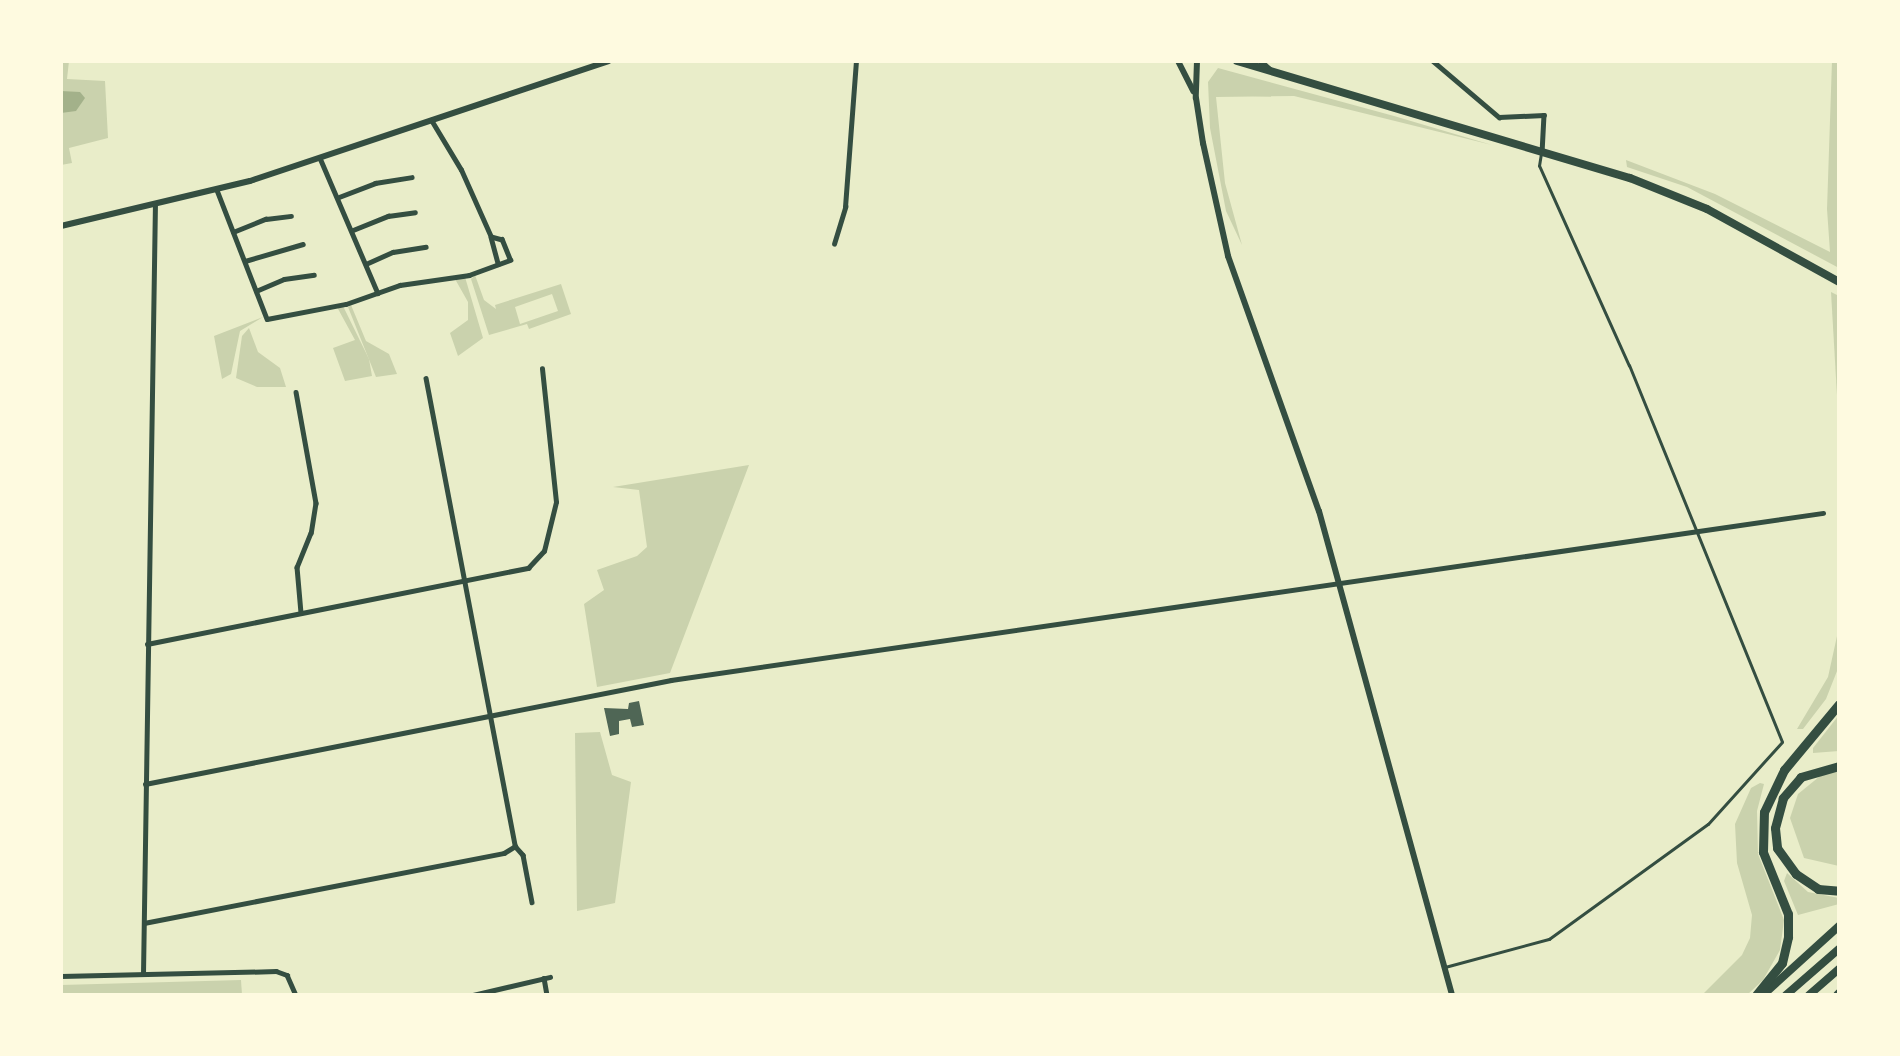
<!DOCTYPE html>
<html>
<head>
<meta charset="utf-8">
<style>
  body { margin:0 }
  #map { position:relative; width:1900px; height:1056px; overflow:hidden; background:#e9edc9; font-family:"Alegreya Sans",sans-serif }
  div>[style] { position:absolute }
  .green>* { inset:0; background:#cad2ad }
  .water>* { inset:0; background:#a3b18a }
  .building>* { inset:0; background:#4f6655 }
  .service>* { height:2.5px; margin:-1.25px; padding:0 1.25px; transform-origin:1.25px; border-radius:1.25px; background:#344e41 }
  .minor>* { height:4.5px; margin:-2.25px; padding:0 2.25px; transform-origin:2.25px; border-radius:2.25px; background:#344e41 }
  .tertiary>* { height:6px; margin:-3px; padding:0 3px; transform-origin:3px; border-radius:3px; background:#344e41 }
  .primary>* { height:8px; margin:-4px; padding:0 4px; transform-origin:4px; border-radius:4px; background:#344e41 }
  .trunk>* { height:8px; margin:-4px; padding:0 4px; transform-origin:4px; border-radius:4px; background:#344e41 }
  .motorway>* { height:9px; margin:-4.5px; padding:0 4.5px; transform-origin:4.5px; border-radius:4.5px; background:#344e41 }
  span { translate:-50% -50%; white-space:nowrap; text-align:center; line-height:1.15; -webkit-text-stroke:7px #fefae0; paint-order:stroke }
  .frame { position:absolute; inset:0; border:63px solid #fefae0; pointer-events:none }
</style>
</head>
<body>
<div id="map">
  <div class="green">
    <div style="clip-path:polygon(61px 61px,69px 61px,67px 79px,105px 81px,108px 138px,69px 148px,72px 163px,61px 165px)"></div>
    <div style="clip-path:polygon(1832px 61px,1839px 61px,1839px 268px,1687px 187px,1627px 167px,1626px 160px,1715px 194px,1830px 252px,1827px 209px)"></div>
    <div style="clip-path:polygon(1218px 68px,1394px 116px,1492px 145px,1294px 96px,1216px 97px,1225px 183px,1242px 245px,1226px 211px,1210px 128px,1208px 82px)"></div>
    <div style="clip-path:polygon(evenodd,475px 275px,484px 300px,496px 309px,495px 305px,561px 284px,571px 314px,529px 329px,527px 324px,489px 335px,471px 279px,475px 275px,552px 294px,558px 311px,520px 324px,515px 307px,552px 294px)"></div>
    <div style="clip-path:polygon(465px 277px,483px 338px,458px 356px,450px 333px,468px 320px,468px 302px,455px 279px)"></div>
    <div style="clip-path:polygon(1831px 292px,1839px 296px,1839px 430px)"></div>
    <div style="clip-path:polygon(351px 305px,366px 341px,389px 354px,397px 374px,376px 377px,348px 307px)"></div>
    <div style="clip-path:polygon(343px 306px,369px 359px,372px 376px,345px 381px,333px 348px,355px 340px,337px 307px)"></div>
    <div style="clip-path:polygon(263px 317px,240px 331px,231px 374px,222px 379px,214px 336px)"></div>
    <div style="clip-path:polygon(249px 328px,258px 352px,280px 368px,286px 387px,257px 387px,236px 378px,242px 336px)"></div>
    <div style="clip-path:polygon(749px 465px,670px 673px,597px 687px,584px 604px,604px 590px,597px 570px,637px 556px,647px 547px,639px 490px,613px 487px)"></div>
    <div style="clip-path:polygon(1839px 627px,1839px 666px,1826px 699px,1803px 729px,1797px 729px,1828px 677px)"></div>
    <div style="clip-path:polygon(1839px 715px,1839px 751px,1813px 753px,1813px 748px)"></div>
    <div style="clip-path:polygon(600px 732px,612px 775px,631px 782px,615px 903px,577px 911px,575px 733px)"></div>
    <div style="clip-path:polygon(1825px 772px,1839px 772px,1839px 866px,1804px 858px,1790px 818px,1798px 794px)"></div>
    <div style="clip-path:polygon(1760px 783px,1764px 784px,1757px 811px,1758px 854px,1784px 920px,1780px 950px,1763px 980px,1747px 995px,1702px 995px,1742px 955px,1750px 938px,1752px 915px,1737px 863px,1735px 824px,1751px 788px)"></div>
    <div style="clip-path:polygon(1787px 873px,1808px 892px,1839px 898px,1839px 904px,1798px 915px,1784px 881px)"></div>
    <div style="clip-path:polygon(241px 980px,242px 995px,61px 995px,61px 985px)"></div>
  </div>
  <div class="water">
    <div style="clip-path:polygon(61px 91px,80px 92px,85px 98px,76px 111px,61px 113px)"></div>
  </div>
  <div class="building">
    <div style="clip-path:polygon(639px 701px,644px 725px,632px 727px,630px 719px,619px 721px,619px 734px,610px 736px,604px 708px,628px 709px,629px 703px)"></div>
  </div>
  <div class="service">
    <div style="left:1445px;top:967px;width:108px;rotate:-15.1deg"></div>
    <div style="left:1549px;top:939px;width:196px;rotate:-35.9deg"></div>
    <div style="left:1708px;top:824px;width:110px;rotate:-47.9deg"></div>
    <div style="left:1782px;top:742px;width:406px;rotate:-112.1deg"></div>
    <div style="left:1629px;top:366px;width:219px;rotate:-114.2deg"></div>
    <div style="left:1539px;top:166px;width:13px;rotate:-81deg"></div>
  </div>
  <div class="minor">
    <div style="left:1433px;top:61px;width:87px;rotate:40.3deg"></div>
    <div style="left:1499px;top:117px;width:45px;rotate:-2.5deg"></div>
    <div style="left:1544px;top:115px;width:35px;rotate:93deg"></div>
    <div style="left:320px;top:158px;width:147px;rotate:66.8deg"></div>
    <div style="left:217px;top:190px;width:138px;rotate:68.8deg"></div>
    <div style="left:267px;top:319px;width:80px;rotate:-10.8deg"></div>
    <div style="left:346px;top:304px;width:57px;rotate:-19.4deg"></div>
    <div style="left:400px;top:285px;width:70px;rotate:-8.2deg"></div>
    <div style="left:469px;top:275px;width:44px;rotate:-20.1deg"></div>
    <div style="left:510px;top:260px;width:22px;rotate:-112deg"></div>
    <div style="left:502px;top:240px;width:11px;rotate:-165deg"></div>
    <div style="left:491px;top:237px;width:73px;rotate:-114.1deg"></div>
    <div style="left:461px;top:170px;width:58px;rotate:-121deg"></div>
    <div style="left:339px;top:197px;width:39px;rotate:-21deg"></div>
    <div style="left:375px;top:183px;width:37px;rotate:-9deg"></div>
    <div style="left:353px;top:230px;width:38px;rotate:-22deg"></div>
    <div style="left:388px;top:216px;width:27px;rotate:-8deg"></div>
    <div style="left:233px;top:232px;width:35px;rotate:-22deg"></div>
    <div style="left:266px;top:219px;width:25px;rotate:-7deg"></div>
    <div style="left:491px;top:237px;width:28px;rotate:75deg"></div>
    <div style="left:834px;top:244px;width:39px;rotate:-73deg"></div>
    <div style="left:845px;top:207px;width:146px;rotate:-85.7deg"></div>
    <div style="left:245px;top:261px;width:60px;rotate:-16.3deg"></div>
    <div style="left:368px;top:263px;width:27px;rotate:-24deg"></div>
    <div style="left:393px;top:252px;width:33px;rotate:-9deg"></div>
    <div style="left:256px;top:291px;width:30px;rotate:-23deg"></div>
    <div style="left:284px;top:279px;width:30px;rotate:-8deg"></div>
    <div style="left:426px;top:378px;width:476px;rotate:79.2deg"></div>
    <div style="left:296px;top:392px;width:113px;rotate:79.8deg"></div>
    <div style="left:316px;top:503px;width:30px;rotate:99deg"></div>
    <div style="left:311px;top:533px;width:37px;rotate:112deg"></div>
    <div style="left:297px;top:567px;width:46px;rotate:85deg"></div>
    <div style="left:147px;top:644px;width:389px;rotate:-11.3deg"></div>
    <div style="left:528px;top:568px;width:23px;rotate:-47deg"></div>
    <div style="left:544px;top:551px;width:50px;rotate:-76.2deg"></div>
    <div style="left:556px;top:502px;width:134px;rotate:-96deg"></div>
    <div style="left:145px;top:784px;width:536px;rotate:-11.18deg"></div>
    <div style="left:671px;top:680px;width:1164px;rotate:-8.25deg"></div>
    <div style="left:515px;top:846px;width:12px;rotate:48deg"></div>
    <div style="left:523px;top:855px;width:48px;rotate:79.2deg"></div>
    <div style="left:144px;top:923px;width:367px;rotate:-11deg"></div>
    <div style="left:504px;top:853px;width:13px;rotate:-32deg"></div>
    <div style="left:143px;top:974px;width:769px;rotate:-89.11deg"></div>
    <div style="left:61px;top:976px;width:215px;rotate:-1.3deg"></div>
    <div style="left:276px;top:971px;width:12px;rotate:20deg"></div>
    <div style="left:287px;top:975px;width:22px;rotate:66deg"></div>
    <div style="left:544px;top:978px;width:17px;rotate:80deg"></div>
    <div style="left:473px;top:995px;width:79px;rotate:-13.2deg"></div>
  </div>
  <div class="tertiary">
    <div style="left:1178px;top:61px;width:34px;rotate:63deg"></div>
    <div style="left:1197px;top:61px;width:37px;rotate:92deg"></div>
    <div style="left:1196px;top:98px;width:46px;rotate:81.2deg"></div>
    <div style="left:1203px;top:143px;width:116px;rotate:77.5deg"></div>
    <div style="left:1228px;top:256px;width:271px;rotate:70.4deg"></div>
    <div style="left:1319px;top:511px;width:502px;rotate:74.63deg"></div>
    <div style="left:1260px;top:61px;width:15px;rotate:42deg"></div>
    <div style="left:61px;top:226px;width:194px;rotate:-13.4deg"></div>
    <div style="left:250px;top:181px;width:378px;rotate:-18.5deg"></div>
  </div>
  <div class="primary">
    <div style="left:1237px;top:61px;width:410px;rotate:16.6deg"></div>
    <div style="left:1630px;top:178px;width:83px;rotate:21.9deg"></div>
    <div style="left:1707px;top:209px;width:151px;rotate:28.9deg"></div>
  </div>
  <div class="trunk">
    <div style="left:1763px;top:995px;width:103px;rotate:-42.2deg"></div>
    <div style="left:1786px;top:995px;width:70px;rotate:-41deg"></div>
    <div style="left:1809px;top:995px;width:40px;rotate:-41deg"></div>
    <div style="left:1837px;top:995px;width:3px;rotate:-45deg"></div>
  </div>
  <div class="motorway">
    <div style="left:1839px;top:766px;width:40px;rotate:164deg"></div>
    <div style="left:1801px;top:777px;width:28px;rotate:131deg"></div>
    <div style="left:1783px;top:798px;width:31px;rotate:105deg"></div>
    <div style="left:1775px;top:828px;width:20px;rotate:84deg"></div>
    <div style="left:1777px;top:848px;width:32px;rotate:54deg"></div>
    <div style="left:1796px;top:874px;width:27px;rotate:34deg"></div>
    <div style="left:1818px;top:889px;width:21px;rotate:5deg"></div>
    <div style="left:1756px;top:995px;width:41px;rotate:-50.9deg"></div>
    <div style="left:1782px;top:963px;width:27px;rotate:-77deg"></div>
    <div style="left:1788px;top:937px;width:23px;rotate:-90deg"></div>
    <div style="left:1788px;top:914px;width:67px;rotate:-112deg"></div>
    <div style="left:1763px;top:852px;width:40px;rotate:-88.6deg"></div>
    <div style="left:1764px;top:812px;width:47px;rotate:-64.5deg"></div>
    <div style="left:1784px;top:770px;width:86px;rotate:-50.2deg"></div>
  </div>
  <div class="frame"></div>
</div>
</body>
</html>
